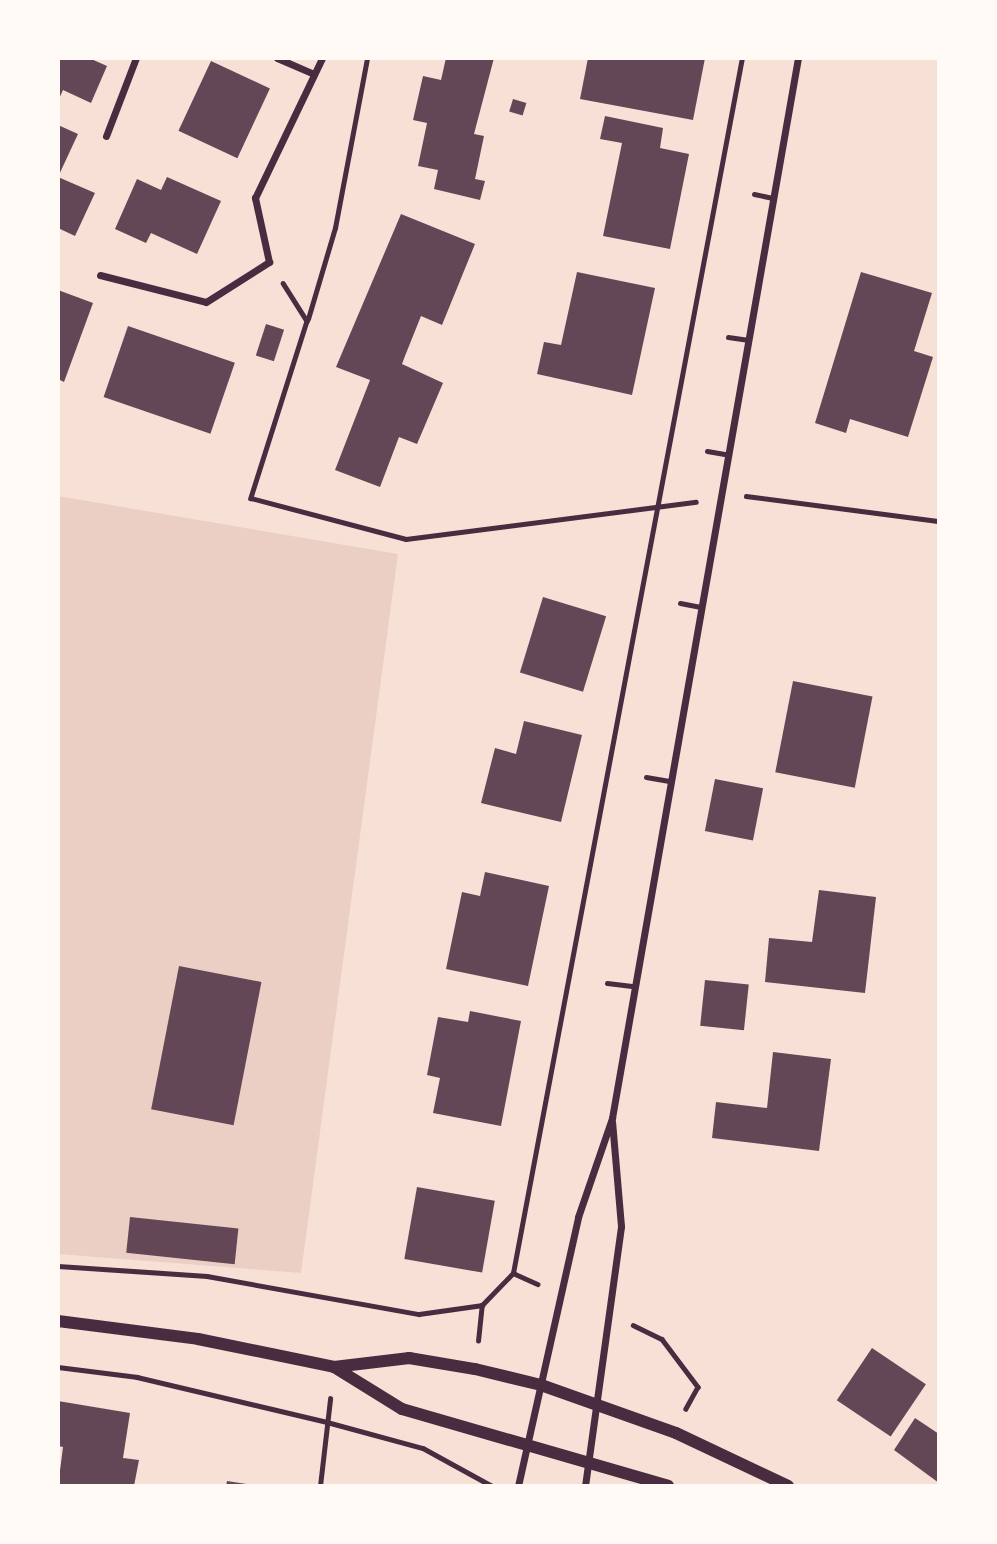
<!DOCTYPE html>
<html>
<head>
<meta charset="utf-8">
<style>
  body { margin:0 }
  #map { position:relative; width:997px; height:1544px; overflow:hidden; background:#f7e1d7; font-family:"DejaVu Sans",sans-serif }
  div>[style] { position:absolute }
  .green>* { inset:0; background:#ebcfc5 }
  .building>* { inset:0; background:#644757; transform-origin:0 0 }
  .path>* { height:4.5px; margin:-2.25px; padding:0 2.25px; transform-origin:2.25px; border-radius:2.25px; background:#4a2c40 }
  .service>* { height:5px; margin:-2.5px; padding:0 2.5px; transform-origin:2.5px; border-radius:2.5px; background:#4a2c40 }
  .minor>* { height:7px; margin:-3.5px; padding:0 3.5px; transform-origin:3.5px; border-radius:3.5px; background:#4a2c40 }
  .tertiary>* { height:12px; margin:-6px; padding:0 6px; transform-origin:6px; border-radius:6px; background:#4a2c40 }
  span { translate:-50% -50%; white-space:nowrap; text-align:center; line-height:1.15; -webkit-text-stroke:5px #fffaf5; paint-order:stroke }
  .frame { position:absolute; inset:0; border:60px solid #fffaf5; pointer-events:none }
</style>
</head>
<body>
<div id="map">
  <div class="green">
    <div style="clip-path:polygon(58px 496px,398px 554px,301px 1273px,58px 1254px)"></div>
  </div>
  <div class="building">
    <div style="clip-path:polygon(58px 58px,89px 58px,107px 66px,91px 103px,63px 90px,58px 101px)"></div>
    <div style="clip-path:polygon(446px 58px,494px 58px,474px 134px,484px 136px,475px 179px,485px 181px,480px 200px,434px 189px,438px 170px,418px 166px,427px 123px,413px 120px,423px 76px,441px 80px)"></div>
    <div style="clip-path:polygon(588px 58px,705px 58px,693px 120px,580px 99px)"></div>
    <div style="left:211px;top:61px;width:65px;height:77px;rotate:25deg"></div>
    <div style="left:513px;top:99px;width:14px;height:13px;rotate:17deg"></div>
    <div style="clip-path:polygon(605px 116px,663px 128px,660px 148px,689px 154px,670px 249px,603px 236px,622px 143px,600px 139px)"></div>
    <div style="clip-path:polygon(58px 125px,78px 134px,58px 177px,95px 193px,75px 236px,58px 228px)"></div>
    <div style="clip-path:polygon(167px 177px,221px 201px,197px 254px,151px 233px,146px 243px,115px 229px,137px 179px,161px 190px)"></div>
    <div style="clip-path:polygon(401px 214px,475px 244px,442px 325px,421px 316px,405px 356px,402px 364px,443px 383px,417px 444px,399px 437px,380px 487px,335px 470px,370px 380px,336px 367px)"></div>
    <div style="clip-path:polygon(577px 272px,655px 288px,632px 395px,537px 374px,544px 342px,561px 345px)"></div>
    <div style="clip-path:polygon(861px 272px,932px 293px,914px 351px,933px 357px,908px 437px,850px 419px,846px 433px,815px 423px)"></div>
    <div style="clip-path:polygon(58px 290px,93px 303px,64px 382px,58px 379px)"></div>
    <div style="left:266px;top:324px;width:19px;height:33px;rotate:18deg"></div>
    <div style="left:128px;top:326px;width:113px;height:75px;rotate:19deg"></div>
    <div style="left:543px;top:597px;width:66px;height:79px;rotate:17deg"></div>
    <div style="left:793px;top:681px;width:81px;height:93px;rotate:11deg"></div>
    <div style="clip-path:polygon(524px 721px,582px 735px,561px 822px,481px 803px,495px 748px,516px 754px)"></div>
    <div style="left:715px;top:779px;width:49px;height:53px;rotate:11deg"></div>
    <div style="clip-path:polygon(485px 872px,549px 886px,528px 986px,446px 969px,462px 892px,480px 896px)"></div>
    <div style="clip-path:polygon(819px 890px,876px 897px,865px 993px,765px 982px,769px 938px,812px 942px)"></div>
    <div style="left:179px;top:966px;width:84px;height:146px;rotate:11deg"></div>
    <div style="left:705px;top:980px;width:44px;height:46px;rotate:6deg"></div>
    <div style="clip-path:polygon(470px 1011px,521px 1021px,501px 1126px,433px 1113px,440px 1078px,427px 1075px,438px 1017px,468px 1022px)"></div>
    <div style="clip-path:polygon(773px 1052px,831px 1059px,819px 1151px,712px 1138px,716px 1102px,767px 1108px)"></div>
    <div style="left:417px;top:1187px;width:79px;height:73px;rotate:10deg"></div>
    <div style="left:130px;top:1217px;width:109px;height:36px;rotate:6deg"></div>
    <div style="left:872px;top:1348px;width:65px;height:63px;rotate:34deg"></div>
    <div style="clip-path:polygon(58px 1401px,130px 1413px,123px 1458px,139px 1460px,134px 1486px,58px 1486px,63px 1447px,58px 1446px)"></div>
    <div style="clip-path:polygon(915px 1418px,939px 1434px,939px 1483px,894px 1450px)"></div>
    <div style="clip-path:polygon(227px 1481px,253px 1485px,253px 1486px,226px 1486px)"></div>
  </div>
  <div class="path">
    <div style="left:283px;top:283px;width:45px;rotate:57.7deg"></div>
    <div style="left:307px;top:321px;width:186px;rotate:107.6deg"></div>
    <div style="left:251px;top:498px;width:160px;rotate:14.8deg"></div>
    <div style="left:406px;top:539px;width:292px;rotate:-7.3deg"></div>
    <div style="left:308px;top:319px;width:95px;rotate:-73.5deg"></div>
    <div style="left:335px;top:228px;width:173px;rotate:-79.3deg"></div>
    <div style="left:746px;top:496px;width:195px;rotate:7.4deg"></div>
    <div style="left:58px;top:1266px;width:149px;rotate:3.8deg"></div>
    <div style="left:207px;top:1276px;width:215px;rotate:10.2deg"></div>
    <div style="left:419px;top:1314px;width:64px;rotate:-8.1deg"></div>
    <div style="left:513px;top:1273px;width:27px;rotate:24deg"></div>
    <div style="left:633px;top:1325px;width:32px;rotate:26deg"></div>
    <div style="left:662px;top:1339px;width:60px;rotate:53.1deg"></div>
    <div style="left:698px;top:1387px;width:25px;rotate:119deg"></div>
    <div style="left:478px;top:1341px;width:36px;rotate:-84deg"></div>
    <div style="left:482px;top:1305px;width:45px;rotate:-45.9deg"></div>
    <div style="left:513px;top:1273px;width:1236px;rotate:-79.33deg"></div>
    <div style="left:58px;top:1367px;width:80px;rotate:7.2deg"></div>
    <div style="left:137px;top:1377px;width:195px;rotate:13.3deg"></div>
    <div style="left:327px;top:1422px;width:99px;rotate:15.2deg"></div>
    <div style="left:423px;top:1448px;width:79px;rotate:28.8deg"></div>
    <div style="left:320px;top:1486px;width:88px;rotate:-83.4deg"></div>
  </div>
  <div class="service">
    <div style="left:754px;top:194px;width:19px;rotate:12deg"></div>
    <div style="left:728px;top:337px;width:21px;rotate:8deg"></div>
    <div style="left:707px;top:451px;width:22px;rotate:10deg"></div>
    <div style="left:680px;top:603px;width:21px;rotate:11deg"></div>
    <div style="left:646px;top:777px;width:22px;rotate:10deg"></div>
    <div style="left:607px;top:983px;width:25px;rotate:7deg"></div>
  </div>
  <div class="minor">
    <div style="left:277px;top:58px;width:40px;rotate:23.4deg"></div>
    <div style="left:106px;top:136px;width:84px;rotate:-69deg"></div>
    <div style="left:100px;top:275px;width:109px;rotate:14.3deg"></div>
    <div style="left:206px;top:302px;width:75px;rotate:-32.4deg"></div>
    <div style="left:269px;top:262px;width:66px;rotate:-102.3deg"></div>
    <div style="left:255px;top:198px;width:155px;rotate:-64.4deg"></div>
    <div style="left:518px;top:1486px;width:276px;rotate:-77.4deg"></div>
    <div style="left:578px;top:1217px;width:105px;rotate:-71deg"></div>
    <div style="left:612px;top:1118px;width:1076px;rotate:-80.05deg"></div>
    <div style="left:585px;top:1486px;width:262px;rotate:-82.1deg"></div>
    <div style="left:621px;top:1226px;width:104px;rotate:-94.9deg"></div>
  </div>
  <div class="tertiary">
    <div style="left:58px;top:1321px;width:141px;rotate:7.3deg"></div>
    <div style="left:198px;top:1339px;width:139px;rotate:11.6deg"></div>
    <div style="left:334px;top:1367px;width:76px;rotate:-6.8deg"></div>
    <div style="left:409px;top:1358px;width:67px;rotate:9.5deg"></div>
    <div style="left:475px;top:1369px;width:68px;rotate:13.6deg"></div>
    <div style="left:541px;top:1385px;width:143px;rotate:19.6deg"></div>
    <div style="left:676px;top:1433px;width:124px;rotate:25.3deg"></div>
    <div style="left:334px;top:1367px;width:80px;rotate:31.7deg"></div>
    <div style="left:402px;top:1409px;width:277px;rotate:16.1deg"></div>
  </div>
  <div class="frame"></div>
</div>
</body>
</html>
